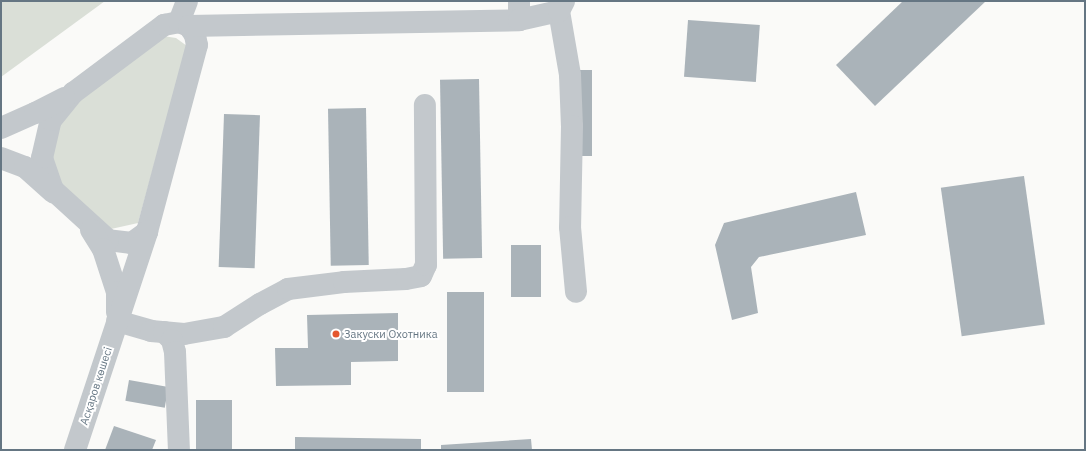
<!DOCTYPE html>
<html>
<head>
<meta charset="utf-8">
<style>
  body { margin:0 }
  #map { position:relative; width:1086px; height:451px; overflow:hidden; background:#fafaf8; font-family:"IBM Plex Sans",sans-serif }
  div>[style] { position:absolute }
  .green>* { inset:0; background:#dadfd7 }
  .building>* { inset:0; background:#aab3b9; transform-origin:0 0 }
  .minor>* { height:22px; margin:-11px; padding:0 11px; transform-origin:11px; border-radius:11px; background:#c3c8cc }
  .dots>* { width:11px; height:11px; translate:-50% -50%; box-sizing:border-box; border:2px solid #fff; border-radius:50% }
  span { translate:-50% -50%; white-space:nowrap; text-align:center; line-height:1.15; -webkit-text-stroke:4px #fff; paint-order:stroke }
  .poi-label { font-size:11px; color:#657683 }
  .left { translate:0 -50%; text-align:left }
  .street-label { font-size:11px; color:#657683 }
  .frame { position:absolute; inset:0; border:2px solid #657683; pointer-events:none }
</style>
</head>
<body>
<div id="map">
  <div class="green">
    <div style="clip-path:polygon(1px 1px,105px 1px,1px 77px)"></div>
    <div style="clip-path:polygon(163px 36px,176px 38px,187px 46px,138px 223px,111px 229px,61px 184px,51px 154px,58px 124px,80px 100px)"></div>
  </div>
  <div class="building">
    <div style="clip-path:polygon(903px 1px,986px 1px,875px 106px,836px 65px)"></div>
    <div style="left:688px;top:20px;width:72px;height:57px;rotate:4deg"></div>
    <div style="left:579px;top:70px;width:13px;height:86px"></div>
    <div style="left:479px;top:79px;width:179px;height:39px;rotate:89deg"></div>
    <div style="left:366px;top:108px;width:157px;height:38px;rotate:89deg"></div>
    <div style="left:224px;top:114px;width:36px;height:153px;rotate:2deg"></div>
    <div style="left:1024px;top:176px;width:150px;height:84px;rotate:82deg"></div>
    <div style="clip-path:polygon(856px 192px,866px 235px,759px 257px,751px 267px,758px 313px,732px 320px,715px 245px,724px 223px)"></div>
    <div style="left:511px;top:245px;width:30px;height:52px"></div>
    <div style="left:447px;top:292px;width:37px;height:100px"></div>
    <div style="clip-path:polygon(398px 313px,398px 361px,351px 362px,351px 385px,276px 386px,275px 348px,308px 348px,307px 315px)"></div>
    <div style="left:129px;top:380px;width:40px;height:21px;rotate:10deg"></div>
    <div style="left:196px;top:400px;width:36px;height:50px"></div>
    <div style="clip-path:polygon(114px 426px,156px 440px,152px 450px,105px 450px)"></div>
    <div style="clip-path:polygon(295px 437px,421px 439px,421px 450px,295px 450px)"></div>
    <div style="clip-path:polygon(531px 439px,532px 450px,441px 450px,441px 445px)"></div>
  </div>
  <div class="minor">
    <div style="left:559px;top:11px;width:65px;rotate:80.2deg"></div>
    <div style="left:570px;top:75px;width:51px;rotate:87.8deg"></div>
    <div style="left:572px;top:126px;width:101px;rotate:91.1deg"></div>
    <div style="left:570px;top:227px;width:65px;rotate:84.7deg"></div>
    <div style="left:519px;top:20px;width:19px;rotate:-90deg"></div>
    <div style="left:179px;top:22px;width:11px;rotate:22deg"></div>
    <div style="left:189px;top:26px;width:11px;rotate:56deg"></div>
    <div style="left:195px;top:35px;width:10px;rotate:79deg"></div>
    <div style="left:197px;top:45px;width:194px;rotate:105deg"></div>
    <div style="left:147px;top:232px;width:19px;rotate:144deg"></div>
    <div style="left:132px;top:243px;width:24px;rotate:-173deg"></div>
    <div style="left:108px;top:240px;width:74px;rotate:-137.7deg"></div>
    <div style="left:53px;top:190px;width:34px;rotate:-109deg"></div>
    <div style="left:42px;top:158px;width:39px;rotate:-77deg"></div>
    <div style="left:51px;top:120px;width:35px;rotate:-51deg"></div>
    <div style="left:73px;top:93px;width:114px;rotate:-36.8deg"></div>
    <div style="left:164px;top:25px;width:15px;rotate:-11deg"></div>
    <div style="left:179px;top:22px;width:22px;rotate:-69deg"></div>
    <div style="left:189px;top:26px;width:330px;rotate:-1deg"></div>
    <div style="left:519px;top:20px;width:41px;rotate:-12.7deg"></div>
    <div style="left:559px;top:11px;width:11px;rotate:-63deg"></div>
    <div style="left:1px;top:128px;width:37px;rotate:-24deg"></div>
    <div style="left:35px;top:113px;width:33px;rotate:-27deg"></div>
    <div style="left:1px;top:158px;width:26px;rotate:21deg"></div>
    <div style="left:25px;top:167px;width:38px;rotate:42deg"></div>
    <div style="left:91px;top:230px;width:22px;rotate:58deg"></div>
    <div style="left:103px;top:249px;width:45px;rotate:72deg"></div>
    <div style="left:117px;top:292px;width:20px;rotate:90deg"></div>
    <div style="left:117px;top:321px;width:35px;rotate:16deg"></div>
    <div style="left:151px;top:331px;width:33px;rotate:5deg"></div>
    <div style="left:184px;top:334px;width:41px;rotate:-9.9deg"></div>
    <div style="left:224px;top:327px;width:43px;rotate:-32.6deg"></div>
    <div style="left:260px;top:304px;width:32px;rotate:-28deg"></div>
    <div style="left:288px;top:289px;width:56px;rotate:-7.1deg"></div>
    <div style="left:344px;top:282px;width:62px;rotate:-2.8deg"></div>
    <div style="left:406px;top:279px;width:15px;rotate:-11deg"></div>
    <div style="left:421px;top:276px;width:12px;rotate:-66deg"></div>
    <div style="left:426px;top:265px;width:160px;rotate:-90.4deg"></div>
    <div style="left:164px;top:332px;width:11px;rotate:45deg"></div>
    <div style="left:172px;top:340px;width:12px;rotate:76deg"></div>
    <div style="left:175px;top:352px;width:98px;rotate:87.7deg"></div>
    <div style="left:75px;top:450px;width:230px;rotate:-71.7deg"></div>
  </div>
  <div class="dots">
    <div style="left:336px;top:334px;background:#e4572e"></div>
  </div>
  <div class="poi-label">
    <span class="left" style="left:344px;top:334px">Закуски Охотника</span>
  </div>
  <div class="street-label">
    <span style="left:96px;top:386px;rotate:-72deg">Асқаров көшесі</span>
  </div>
  <div class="frame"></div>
</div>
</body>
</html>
